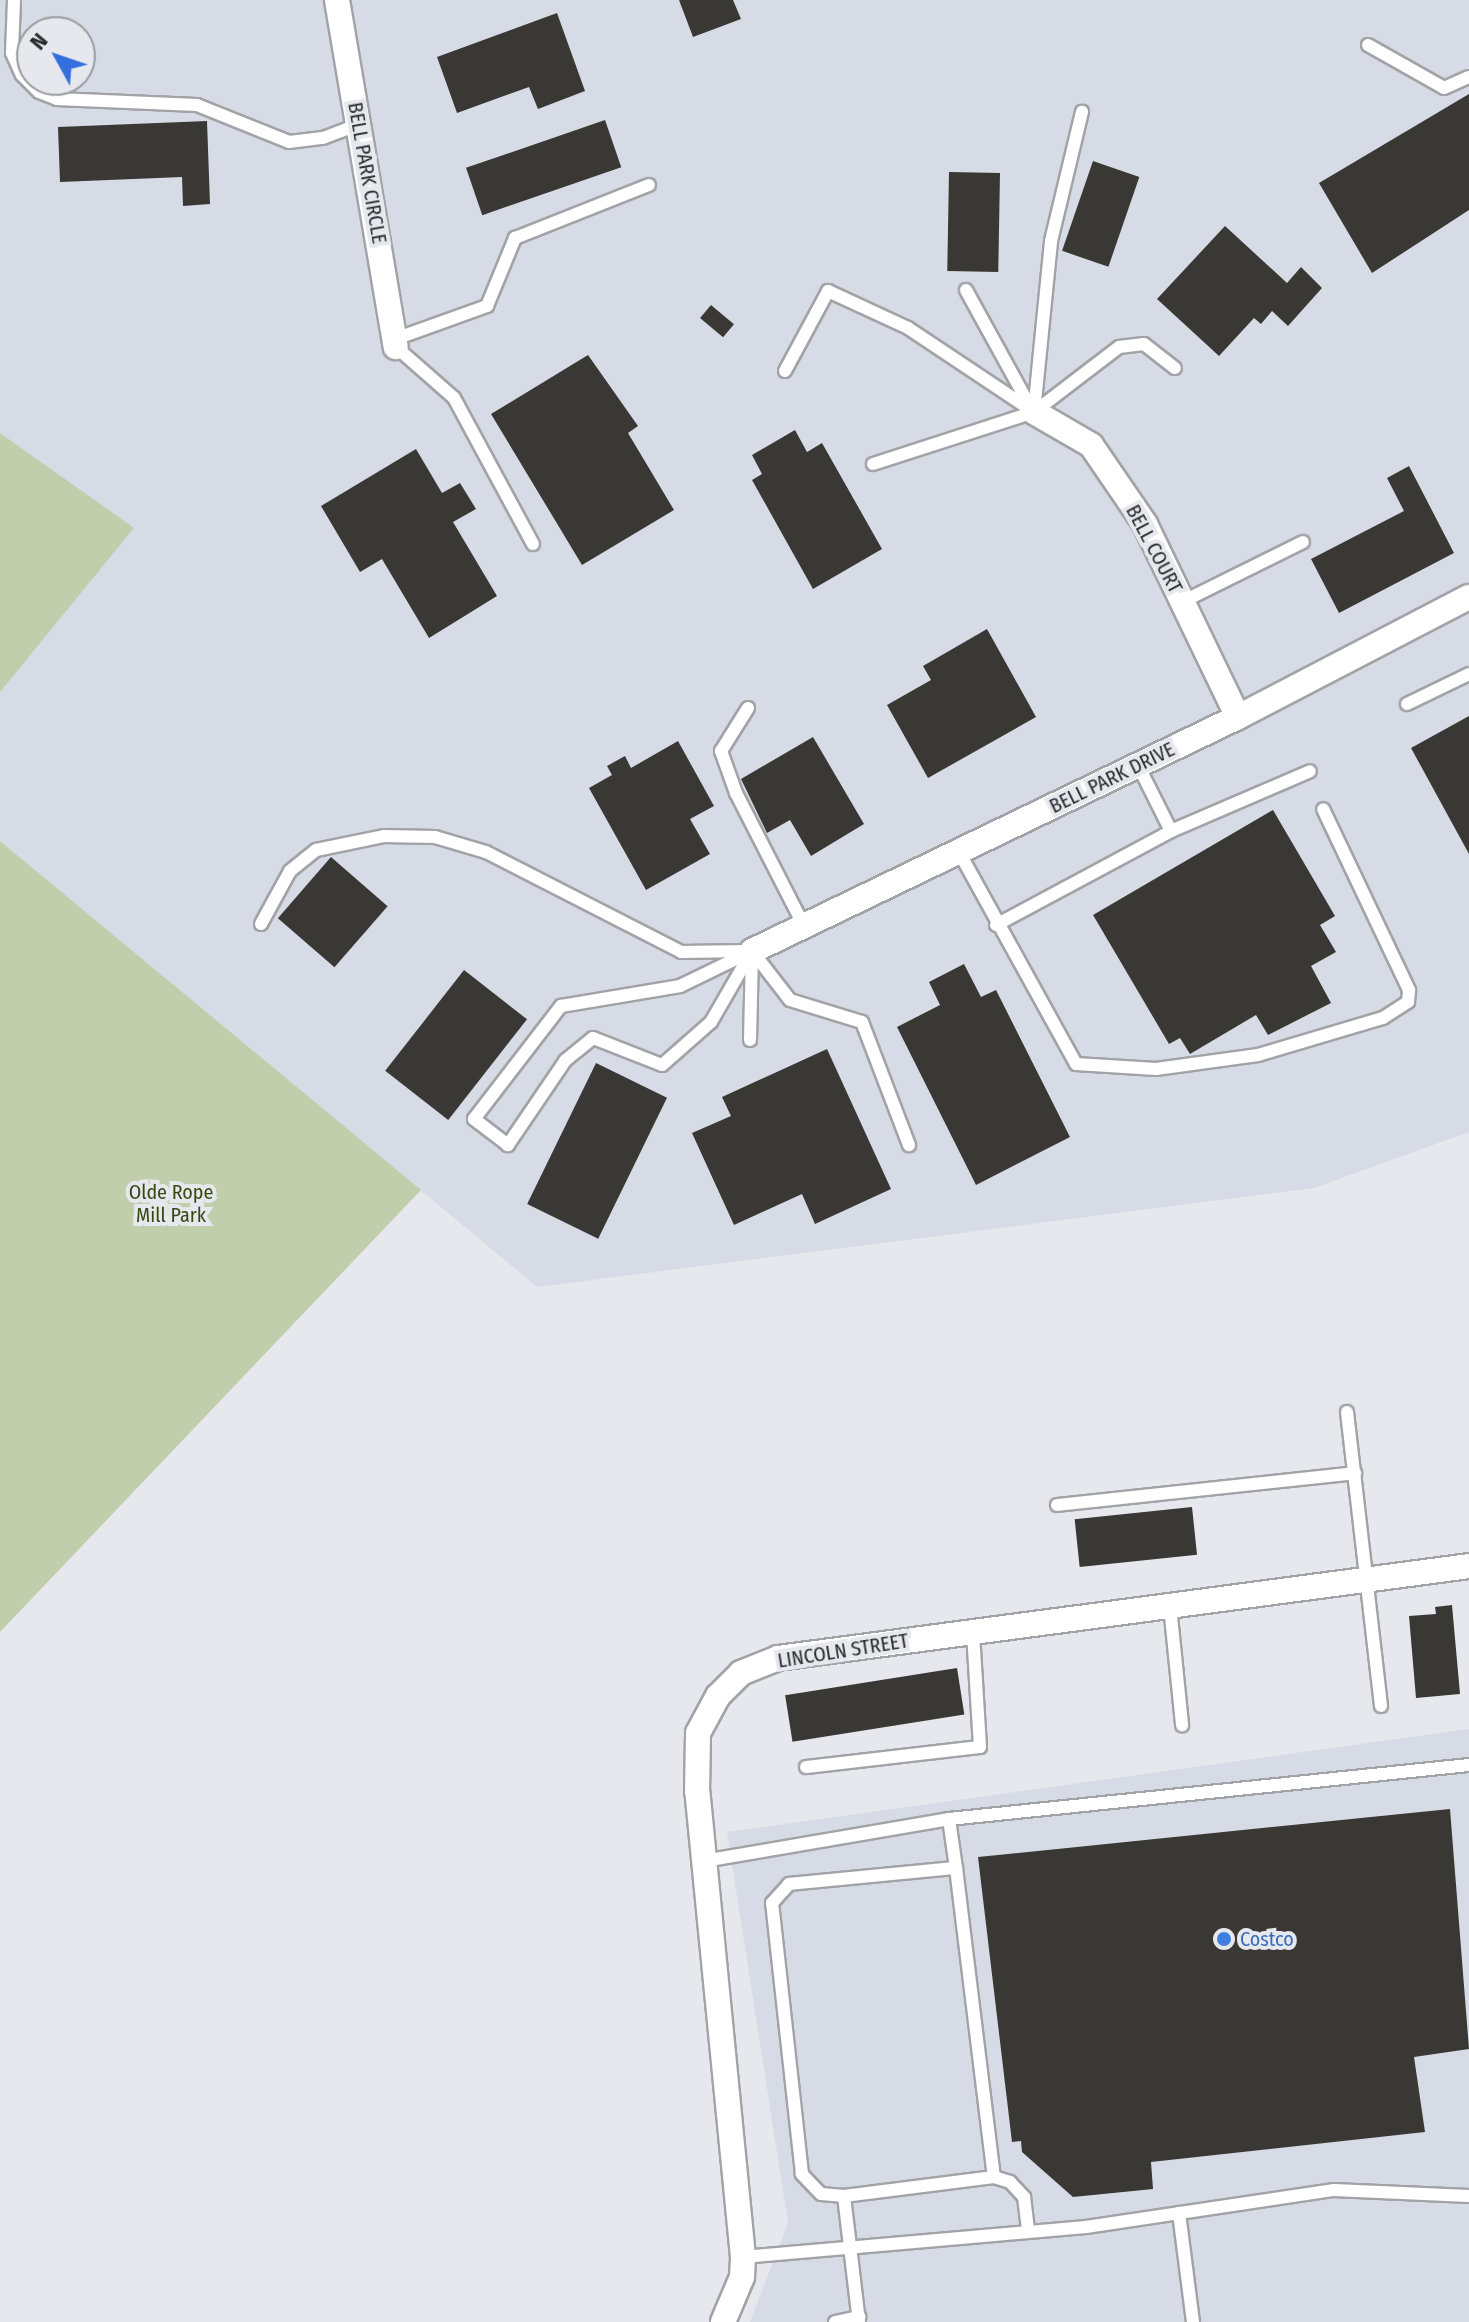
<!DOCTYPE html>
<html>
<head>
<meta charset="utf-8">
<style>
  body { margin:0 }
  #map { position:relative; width:1469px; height:2322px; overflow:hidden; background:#e6e8ed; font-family:"Fira Sans Condensed",sans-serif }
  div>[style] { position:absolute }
  .built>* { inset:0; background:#d6dbe5 }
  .green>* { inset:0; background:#c0ceac }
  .building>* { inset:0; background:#3a3835; transform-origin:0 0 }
  .roads { filter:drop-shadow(2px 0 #a2a3a7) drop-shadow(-2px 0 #a2a3a7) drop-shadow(0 2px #a2a3a7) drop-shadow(0 -2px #a2a3a7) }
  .service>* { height:12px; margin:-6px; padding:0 6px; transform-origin:6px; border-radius:6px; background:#fff }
  .minor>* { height:24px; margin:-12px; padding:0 12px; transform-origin:12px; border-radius:12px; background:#fff }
  .dots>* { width:22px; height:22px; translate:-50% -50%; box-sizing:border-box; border:4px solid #e6e8ed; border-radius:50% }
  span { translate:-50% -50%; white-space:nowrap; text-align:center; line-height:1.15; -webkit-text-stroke:8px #e6e8ed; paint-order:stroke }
  .street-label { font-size:20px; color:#29292b }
  .park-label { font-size:20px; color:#374912 }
  .shop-label { font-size:20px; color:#366cbe }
  .left { translate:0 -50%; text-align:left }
  .north { position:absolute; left:16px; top:16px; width:80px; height:80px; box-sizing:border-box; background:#e6e8ed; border:2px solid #9a9c9f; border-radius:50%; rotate:310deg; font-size:22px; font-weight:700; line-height:32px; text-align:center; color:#29292b }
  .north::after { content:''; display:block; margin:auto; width:28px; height:36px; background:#3370de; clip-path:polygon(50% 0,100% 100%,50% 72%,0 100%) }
</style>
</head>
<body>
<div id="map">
  <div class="built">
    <div style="clip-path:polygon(evenodd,0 0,1469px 0,1469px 1132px,1314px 1188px,537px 1287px,0 841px,0 0,32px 32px,80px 32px,80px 80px,32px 80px,32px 32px)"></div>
    <div style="clip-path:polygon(1469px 1729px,1469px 2322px,750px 2322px,788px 2223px,727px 1832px)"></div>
  </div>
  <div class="green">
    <div style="clip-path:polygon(0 433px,134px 528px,0 692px)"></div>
    <div style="clip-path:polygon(0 841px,421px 1190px,0 1632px)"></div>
  </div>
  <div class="building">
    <div style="clip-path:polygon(679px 0,733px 0,741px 19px,693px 37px)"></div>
    <div style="clip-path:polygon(557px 13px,585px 91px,538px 109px,529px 87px,457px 113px,437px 57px)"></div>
    <div style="clip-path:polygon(1469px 94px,1469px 210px,1372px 273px,1319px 183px)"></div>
    <div style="left:605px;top:120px;width:50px;height:147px;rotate:71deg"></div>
    <div style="clip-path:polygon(207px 121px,210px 204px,183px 206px,182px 177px,60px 182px,58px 127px)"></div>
    <div style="left:1093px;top:161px;width:49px;height:95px;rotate:19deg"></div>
    <div style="left:949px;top:172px;width:51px;height:99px;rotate:1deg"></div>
    <div style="clip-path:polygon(1225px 226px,1287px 283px,1301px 267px,1322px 288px,1288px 326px,1272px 311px,1261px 324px,1254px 318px,1219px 356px,1157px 299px)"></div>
    <div style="left:711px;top:305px;width:30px;height:17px;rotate:40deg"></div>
    <div style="clip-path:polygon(588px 355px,638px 426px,628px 433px,674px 510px,582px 565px,491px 414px)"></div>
    <div style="clip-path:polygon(795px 430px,807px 452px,822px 443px,882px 549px,813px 589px,752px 480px,762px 474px,752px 455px)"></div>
    <div style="clip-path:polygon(416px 449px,442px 493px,460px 483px,476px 509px,453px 522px,497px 596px,429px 638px,382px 559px,360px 572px,321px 506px)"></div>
    <div style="clip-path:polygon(1409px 466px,1454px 553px,1339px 613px,1311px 559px,1404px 511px,1387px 478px)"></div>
    <div style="clip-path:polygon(987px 629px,1036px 717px,928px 778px,887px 705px,931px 680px,923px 666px)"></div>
    <div style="clip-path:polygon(1469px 716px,1469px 854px,1411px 748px)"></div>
    <div style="clip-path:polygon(813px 737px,864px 824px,811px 856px,790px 820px,767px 833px,741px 779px)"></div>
    <div style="clip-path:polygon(678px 741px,714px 806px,690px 819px,710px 854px,646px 890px,589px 788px,612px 775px,607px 766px,625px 756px,631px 768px)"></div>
    <div style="clip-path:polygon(1273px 810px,1335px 916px,1320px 925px,1336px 952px,1311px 966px,1331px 1003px,1268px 1035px,1256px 1015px,1190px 1054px,1180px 1038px,1169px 1044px,1093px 915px)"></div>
    <div style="left:331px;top:857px;width:75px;height:81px;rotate:41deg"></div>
    <div style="clip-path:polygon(964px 964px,981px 997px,996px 990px,1070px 1137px,976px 1185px,897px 1027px,940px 1005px,929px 982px)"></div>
    <div style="left:464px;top:970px;width:80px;height:128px;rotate:38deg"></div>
    <div style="clip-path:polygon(827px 1049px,891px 1189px,815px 1224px,802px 1194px,734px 1225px,692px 1133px,731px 1116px,722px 1097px)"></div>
    <div style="left:596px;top:1063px;width:79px;height:157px;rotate:26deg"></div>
    <div style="left:1192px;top:1507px;width:48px;height:118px;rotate:84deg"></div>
    <div style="clip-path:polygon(1452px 1605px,1460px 1694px,1416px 1698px,1409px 1616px,1436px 1614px,1435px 1607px)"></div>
    <div style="left:957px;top:1668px;width:47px;height:174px;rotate:81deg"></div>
    <div style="clip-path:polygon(1450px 1809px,1469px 2049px,1414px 2057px,1425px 2132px,1151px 2162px,1153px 2189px,1073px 2197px,1022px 2152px,1021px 2141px,1012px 2142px,978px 1857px)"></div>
  </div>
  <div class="roads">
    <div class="service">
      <div style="left:14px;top:0;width:53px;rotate:92.2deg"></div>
      <div style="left:12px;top:53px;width:24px;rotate:66deg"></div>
      <div style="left:22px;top:75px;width:24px;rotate:45deg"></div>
      <div style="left:39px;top:92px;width:19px;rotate:21deg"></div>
      <div style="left:57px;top:99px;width:140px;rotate:2.5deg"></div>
      <div style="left:197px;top:105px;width:99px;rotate:21.9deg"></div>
      <div style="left:289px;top:142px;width:34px;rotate:-7deg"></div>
      <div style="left:323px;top:138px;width:39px;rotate:-21deg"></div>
      <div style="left:1368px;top:45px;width:87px;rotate:29.5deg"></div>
      <div style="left:1444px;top:88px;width:27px;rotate:-24deg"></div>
      <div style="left:966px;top:290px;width:137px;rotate:61.2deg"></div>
      <div style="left:395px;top:339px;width:98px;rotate:-19.7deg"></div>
      <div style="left:487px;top:306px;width:74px;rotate:-67.6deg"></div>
      <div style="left:515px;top:238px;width:144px;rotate:-21.6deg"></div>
      <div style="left:396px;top:347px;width:77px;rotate:41.3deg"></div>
      <div style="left:454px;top:398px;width:166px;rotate:61.6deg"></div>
      <div style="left:785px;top:371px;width:91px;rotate:-61.7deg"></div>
      <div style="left:828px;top:291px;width:88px;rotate:24.8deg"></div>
      <div style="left:908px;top:328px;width:151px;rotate:33.7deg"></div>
      <div style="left:1034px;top:412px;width:172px;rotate:-84.3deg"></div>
      <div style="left:1051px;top:241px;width:133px;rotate:-76.5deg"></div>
      <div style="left:873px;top:464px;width:169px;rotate:-17.9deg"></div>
      <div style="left:1034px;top:412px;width:107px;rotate:-37.4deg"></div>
      <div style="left:1119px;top:347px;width:25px;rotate:-7deg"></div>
      <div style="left:1144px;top:344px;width:39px;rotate:38deg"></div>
      <div style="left:1182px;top:602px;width:135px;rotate:-26.4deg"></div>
      <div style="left:1407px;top:704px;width:69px;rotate:-25.8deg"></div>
      <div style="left:748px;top:708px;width:51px;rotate:122.1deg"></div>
      <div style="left:721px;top:751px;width:45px;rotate:70.3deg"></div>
      <div style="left:736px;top:793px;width:149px;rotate:62.9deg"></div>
      <div style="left:1171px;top:831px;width:151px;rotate:-23.3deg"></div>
      <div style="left:959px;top:852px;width:242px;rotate:61.1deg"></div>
      <div style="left:1076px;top:1064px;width:80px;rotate:3.6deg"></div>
      <div style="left:1156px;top:1069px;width:103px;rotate:-7.8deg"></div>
      <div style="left:1258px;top:1055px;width:130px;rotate:-16.5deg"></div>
      <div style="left:1383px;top:1018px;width:30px;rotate:-33deg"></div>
      <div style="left:1408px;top:1002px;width:12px;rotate:-85deg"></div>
      <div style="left:1409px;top:990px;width:200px;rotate:-115.4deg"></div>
      <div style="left:261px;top:924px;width:60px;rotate:-61.3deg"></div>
      <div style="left:290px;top:871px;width:33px;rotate:-39deg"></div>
      <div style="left:316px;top:850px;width:69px;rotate:-11.6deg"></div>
      <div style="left:384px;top:836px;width:51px;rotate:1.1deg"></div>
      <div style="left:435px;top:837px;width:53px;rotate:16.4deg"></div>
      <div style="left:486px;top:852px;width:219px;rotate:27.1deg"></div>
      <div style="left:681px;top:952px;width:68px;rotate:-0.8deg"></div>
      <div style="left:996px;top:925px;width:199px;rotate:-28.2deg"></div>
      <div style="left:1171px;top:831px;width:74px;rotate:-116.6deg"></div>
      <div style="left:752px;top:951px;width:82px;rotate:120deg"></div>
      <div style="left:711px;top:1022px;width:65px;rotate:138.7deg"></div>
      <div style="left:662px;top:1065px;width:74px;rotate:-158.6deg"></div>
      <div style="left:593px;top:1038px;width:36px;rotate:141deg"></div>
      <div style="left:565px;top:1061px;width:102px;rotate:124.2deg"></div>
      <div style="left:508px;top:1145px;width:43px;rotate:-142.6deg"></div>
      <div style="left:474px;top:1119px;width:143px;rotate:-52.4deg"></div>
      <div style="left:561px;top:1006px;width:121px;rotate:-9.5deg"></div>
      <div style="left:680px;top:986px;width:80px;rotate:-25.9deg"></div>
      <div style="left:752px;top:951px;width:62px;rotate:52.2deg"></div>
      <div style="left:790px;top:1000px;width:75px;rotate:17deg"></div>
      <div style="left:862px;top:1022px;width:132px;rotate:69.1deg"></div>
      <div style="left:750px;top:1040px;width:86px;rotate:-88.7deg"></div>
      <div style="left:1347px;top:1412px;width:296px;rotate:83.4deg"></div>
      <div style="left:1057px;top:1505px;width:300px;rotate:-6.1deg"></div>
      <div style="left:1170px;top:1606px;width:120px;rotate:84.2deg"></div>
      <div style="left:806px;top:1767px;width:175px;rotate:-6.6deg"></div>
      <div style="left:980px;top:1747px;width:115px;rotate:-93.5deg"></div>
      <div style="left:949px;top:1819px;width:49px;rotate:81.9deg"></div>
      <div style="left:704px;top:1861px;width:249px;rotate:-9.7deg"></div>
      <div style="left:949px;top:1819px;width:523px;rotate:-5.93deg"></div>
      <div style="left:844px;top:2196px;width:151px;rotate:-7.2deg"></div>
      <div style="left:1179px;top:2213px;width:110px;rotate:82.7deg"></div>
      <div style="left:743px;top:2257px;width:344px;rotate:-5deg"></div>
      <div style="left:1086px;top:2227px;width:251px;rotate:-8.5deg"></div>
      <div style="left:1334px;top:2190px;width:135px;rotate:2.5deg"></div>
      <div style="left:835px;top:2322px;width:25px;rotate:-12deg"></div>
      <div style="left:859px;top:2322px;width:127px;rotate:-96.8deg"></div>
      <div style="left:844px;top:2196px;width:23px;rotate:-175deg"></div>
      <div style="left:821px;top:2194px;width:28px;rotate:-134deg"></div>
      <div style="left:802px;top:2174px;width:273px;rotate:-96.3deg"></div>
      <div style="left:772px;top:1903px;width:25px;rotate:-48deg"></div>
      <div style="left:789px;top:1884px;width:168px;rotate:-5.5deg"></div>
      <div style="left:956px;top:1868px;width:311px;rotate:83deg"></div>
      <div style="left:994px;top:2177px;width:17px;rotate:17deg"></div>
      <div style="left:1010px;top:2182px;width:21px;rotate:47deg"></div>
      <div style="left:1024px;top:2197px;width:34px;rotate:83deg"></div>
    </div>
    <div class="minor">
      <div style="left:337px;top:0;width:352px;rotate:80.4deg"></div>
      <div style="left:1034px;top:412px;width:66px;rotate:30.1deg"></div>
      <div style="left:1091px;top:445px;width:96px;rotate:55.6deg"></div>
      <div style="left:1145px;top:524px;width:214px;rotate:64.3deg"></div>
      <div style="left:752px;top:951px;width:539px;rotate:-25.71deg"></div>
      <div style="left:1238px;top:717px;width:260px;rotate:-27.5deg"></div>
      <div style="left:723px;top:2322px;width:49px;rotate:-67.1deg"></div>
      <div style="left:742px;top:2277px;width:20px;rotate:-87deg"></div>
      <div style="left:743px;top:2257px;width:467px;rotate:-95.6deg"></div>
      <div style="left:697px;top:1792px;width:59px;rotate:-89deg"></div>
      <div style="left:698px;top:1733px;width:42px;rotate:-61.6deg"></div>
      <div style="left:718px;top:1696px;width:33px;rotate:-45deg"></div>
      <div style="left:741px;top:1673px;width:40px;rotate:-22deg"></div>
      <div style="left:778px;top:1658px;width:697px;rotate:-7.58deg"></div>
    </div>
  </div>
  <div class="dots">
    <div style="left:1224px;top:1939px;background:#3f7fe0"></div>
  </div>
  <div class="street-label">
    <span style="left:367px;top:173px;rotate:80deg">BELL PARK CIRCLE</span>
    <span style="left:1154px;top:549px;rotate:62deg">BELL COURT</span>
    <span style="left:1112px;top:778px;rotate:-26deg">BELL PARK DRIVE</span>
    <span style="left:843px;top:1651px;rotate:-9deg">LINCOLN STREET</span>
  </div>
  <div class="park-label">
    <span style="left:171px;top:1204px">Olde Rope<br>Mill Park</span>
  </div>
  <div class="shop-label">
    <span class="left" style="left:1240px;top:1939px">Costco</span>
  </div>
  <div class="north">N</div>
</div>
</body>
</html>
